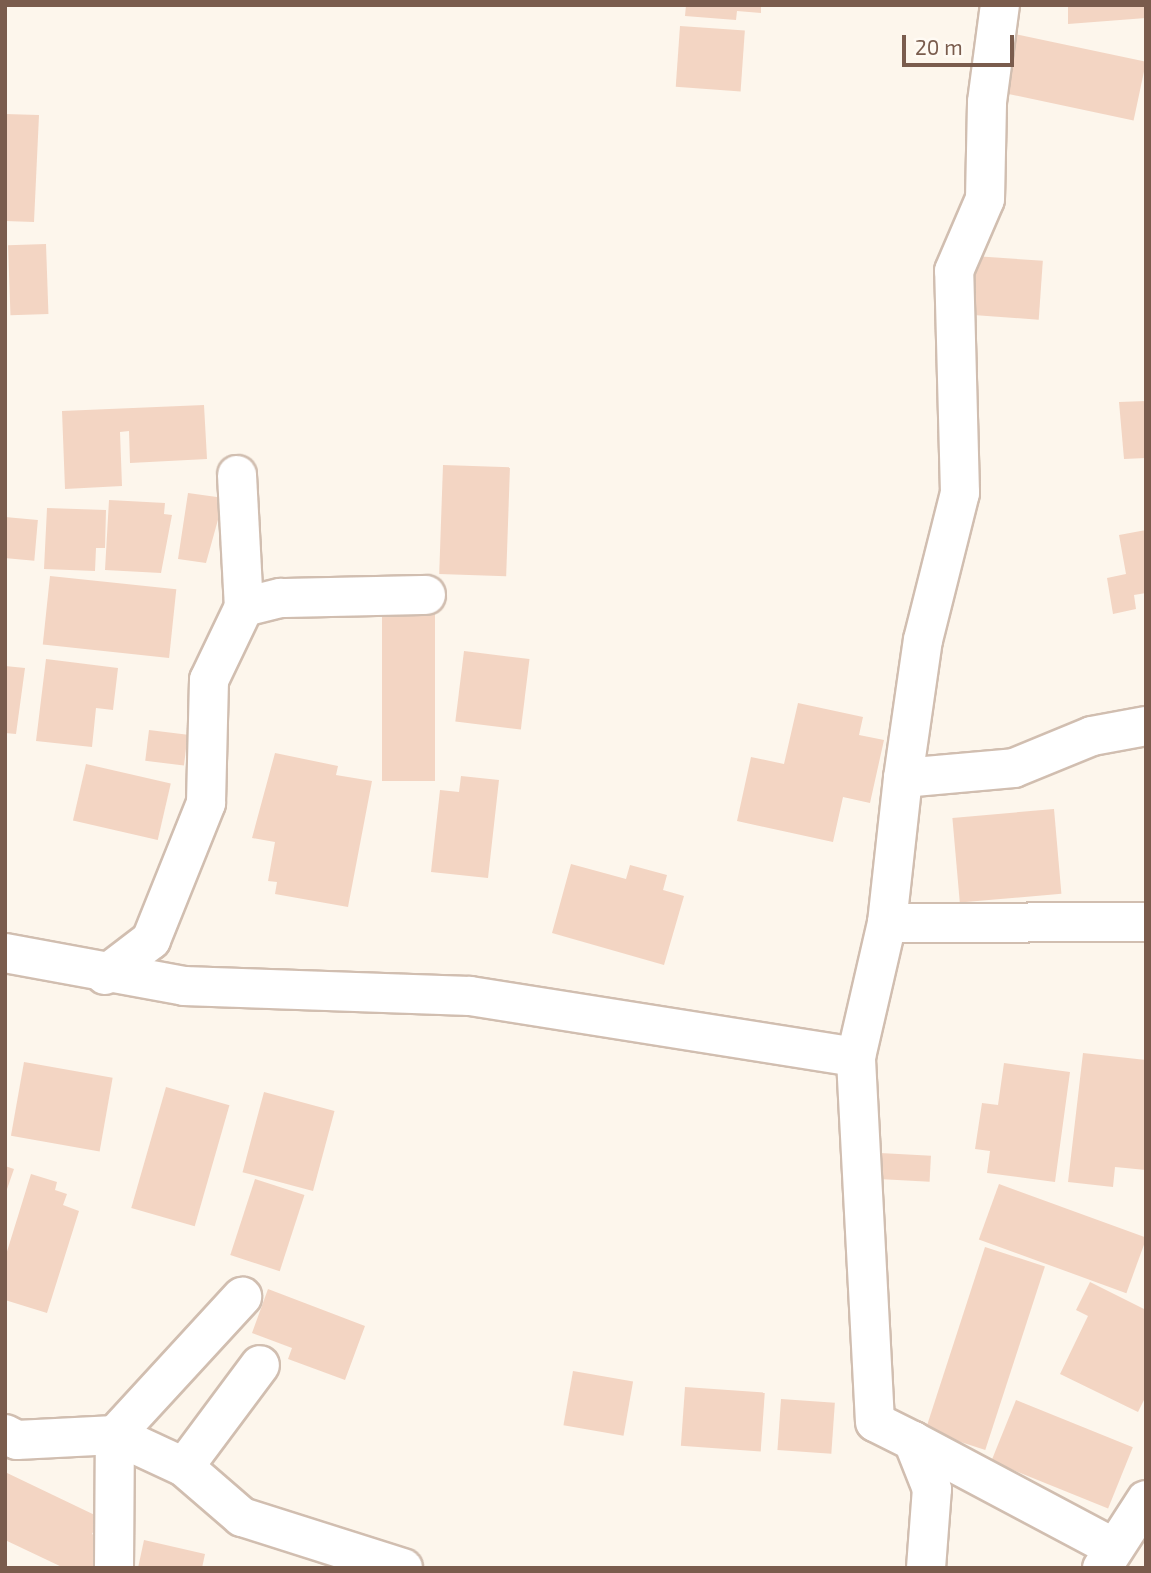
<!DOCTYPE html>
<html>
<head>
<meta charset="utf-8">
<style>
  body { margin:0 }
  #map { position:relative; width:1151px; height:1573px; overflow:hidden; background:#fdf6ec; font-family:"Exo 2",sans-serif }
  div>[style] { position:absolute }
  .building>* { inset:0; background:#f3d5c3; transform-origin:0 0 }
  .roads { filter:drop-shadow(2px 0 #d1beb0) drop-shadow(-2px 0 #d1beb0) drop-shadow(0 2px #d1beb0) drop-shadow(0 -2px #d1beb0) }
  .minor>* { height:38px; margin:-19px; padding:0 19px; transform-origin:19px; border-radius:19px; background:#fff }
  span { translate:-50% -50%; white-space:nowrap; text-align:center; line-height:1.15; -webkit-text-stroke:6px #fffaf3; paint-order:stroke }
  .frame { position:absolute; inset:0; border:7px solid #7a5c4d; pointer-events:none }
  .scale { position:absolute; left:902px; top:35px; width:112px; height:32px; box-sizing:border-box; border:4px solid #7a5c4d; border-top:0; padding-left:9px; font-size:21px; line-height:24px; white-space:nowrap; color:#7a5c4d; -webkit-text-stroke:5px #fffaf3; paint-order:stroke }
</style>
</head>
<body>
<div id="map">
  <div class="building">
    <div style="clip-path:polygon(686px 5px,761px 5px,761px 13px,737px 11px,736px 20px,685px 16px)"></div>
    <div style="clip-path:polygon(1068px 5px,1146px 5px,1146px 18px,1068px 24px)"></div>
    <div style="left:680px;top:26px;width:65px;height:61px;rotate:4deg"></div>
    <div style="left:1015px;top:34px;width:134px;height:60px;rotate:12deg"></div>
    <div style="clip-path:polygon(5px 114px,39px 115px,34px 222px,5px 221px)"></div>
    <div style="left:46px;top:244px;width:70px;height:38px;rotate:88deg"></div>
    <div style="left:974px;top:256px;width:69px;height:59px;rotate:4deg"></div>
    <div style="clip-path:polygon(1146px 401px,1146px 458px,1124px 459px,1119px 402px)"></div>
    <div style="clip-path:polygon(204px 405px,207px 459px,130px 463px,129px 431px,120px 432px,122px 486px,65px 489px,62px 411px)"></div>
    <div style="left:443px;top:465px;width:67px;height:109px;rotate:2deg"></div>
    <div style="clip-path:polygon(188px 493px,224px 498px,206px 563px,178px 559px)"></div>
    <div style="clip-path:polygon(109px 500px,165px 503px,164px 514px,172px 515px,161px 573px,105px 570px)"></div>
    <div style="clip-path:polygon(47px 508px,106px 510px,105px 548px,96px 548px,95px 571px,44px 569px)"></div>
    <div style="left:5px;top:517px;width:33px;height:41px;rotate:5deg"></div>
    <div style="clip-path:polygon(1146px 530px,1146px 593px,1134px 595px,1136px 609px,1113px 614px,1107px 578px,1126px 574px,1119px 535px)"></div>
    <div style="left:50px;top:576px;width:127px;height:69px;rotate:6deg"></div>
    <div style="left:382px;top:607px;width:53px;height:174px"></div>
    <div style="left:464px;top:651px;width:66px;height:71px;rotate:7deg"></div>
    <div style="clip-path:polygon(46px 659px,118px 668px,113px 710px,96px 708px,92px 747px,36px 741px)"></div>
    <div style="clip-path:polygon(5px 666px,25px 668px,16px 734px,5px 733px)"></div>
    <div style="clip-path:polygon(798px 703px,863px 717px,859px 735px,884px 740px,870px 803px,843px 797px,833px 842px,737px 821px,751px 757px,784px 764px)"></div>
    <div style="left:149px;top:730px;width:39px;height:31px;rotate:7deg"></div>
    <div style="clip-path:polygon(275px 753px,338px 766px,336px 775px,372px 781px,348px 907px,275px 894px,277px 882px,268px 881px,275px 842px,252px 838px)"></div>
    <div style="left:86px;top:764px;width:87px;height:58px;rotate:13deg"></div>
    <div style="clip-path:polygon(461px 776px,499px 780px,488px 878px,431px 872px,440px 790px,459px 792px)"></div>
    <div style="left:1054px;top:809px;width:85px;height:102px;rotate:85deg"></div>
    <div style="clip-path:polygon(571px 864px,626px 879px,630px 865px,667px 875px,663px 890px,684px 896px,664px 965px,552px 933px)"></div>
    <div style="clip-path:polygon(1083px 1053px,1146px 1060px,1146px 1170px,1115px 1167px,1113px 1187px,1068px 1182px)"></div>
    <div style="left:24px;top:1062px;width:90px;height:75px;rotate:10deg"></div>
    <div style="clip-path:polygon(1004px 1063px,1070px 1072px,1055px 1182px,987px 1173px,990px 1151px,975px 1149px,982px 1103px,998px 1105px)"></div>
    <div style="left:166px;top:1087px;width:66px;height:126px;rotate:16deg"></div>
    <div style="left:264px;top:1092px;width:73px;height:83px;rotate:15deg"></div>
    <div style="left:880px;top:1153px;width:51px;height:26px;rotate:3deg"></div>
    <div style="clip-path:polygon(5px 1166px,14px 1169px,6px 1192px,5px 1192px)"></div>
    <div style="clip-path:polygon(31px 1174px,57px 1182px,55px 1190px,67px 1194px,63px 1205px,79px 1211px,47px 1313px,5px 1300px,5px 1258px)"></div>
    <div style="left:255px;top:1179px;width:52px;height:80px;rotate:18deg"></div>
    <div style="left:999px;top:1184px;width:157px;height:59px;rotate:20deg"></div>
    <div style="left:985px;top:1247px;width:63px;height:193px;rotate:18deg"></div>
    <div style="clip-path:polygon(1090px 1282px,1146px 1310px,1146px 1396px,1138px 1412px,1060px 1374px,1088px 1316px,1076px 1310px)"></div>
    <div style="clip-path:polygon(268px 1289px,365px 1326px,345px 1380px,288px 1359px,292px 1348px,252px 1333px)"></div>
    <div style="left:573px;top:1371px;width:61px;height:55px;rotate:10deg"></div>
    <div style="left:685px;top:1387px;width:80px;height:59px;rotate:4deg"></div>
    <div style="left:781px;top:1399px;width:54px;height:51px;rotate:4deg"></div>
    <div style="left:1016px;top:1400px;width:126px;height:66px;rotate:22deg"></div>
    <div style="clip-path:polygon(5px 1472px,101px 1518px,92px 1534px,109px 1542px,96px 1568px,64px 1568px,5px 1540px)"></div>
    <div style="clip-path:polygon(144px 1540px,205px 1554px,202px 1568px,138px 1568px)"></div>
  </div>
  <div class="roads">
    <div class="minor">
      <div style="left:237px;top:475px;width:132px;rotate:87deg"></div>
      <div style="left:903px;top:778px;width:139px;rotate:-81.8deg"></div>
      <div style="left:923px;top:640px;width:152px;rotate:-75.9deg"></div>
      <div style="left:960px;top:493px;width:222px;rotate:-91.5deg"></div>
      <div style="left:954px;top:271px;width:78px;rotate:-66.7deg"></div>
      <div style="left:985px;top:199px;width:97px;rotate:-88.8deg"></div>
      <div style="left:987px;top:102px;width:98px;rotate:-82.4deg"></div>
      <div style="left:887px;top:923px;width:259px;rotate:-0.2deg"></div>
      <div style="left:5px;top:953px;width:182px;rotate:10.4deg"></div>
      <div style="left:184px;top:986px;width:286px;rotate:2deg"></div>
      <div style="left:470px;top:996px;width:391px;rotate:9deg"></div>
      <div style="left:105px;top:975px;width:58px;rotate:-37.3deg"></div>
      <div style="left:151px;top:940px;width:148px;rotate:-68.1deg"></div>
      <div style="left:206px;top:803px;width:123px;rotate:-88.6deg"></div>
      <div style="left:209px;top:680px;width:81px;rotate:-64.4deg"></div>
      <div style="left:244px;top:607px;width:38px;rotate:-14deg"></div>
      <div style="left:281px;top:598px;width:145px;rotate:-1.2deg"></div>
      <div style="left:5px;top:1434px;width:13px;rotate:27deg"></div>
      <div style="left:17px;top:1440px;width:98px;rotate:-2.9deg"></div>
      <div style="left:115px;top:1435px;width:76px;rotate:24.9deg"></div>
      <div style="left:184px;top:1467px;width:77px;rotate:40.8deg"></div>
      <div style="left:242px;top:1517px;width:169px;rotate:17.6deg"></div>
      <div style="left:913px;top:1441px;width:228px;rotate:28deg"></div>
      <div style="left:184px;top:1467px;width:127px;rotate:-53.3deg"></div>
      <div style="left:114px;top:1568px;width:133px;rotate:-89.6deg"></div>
      <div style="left:115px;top:1435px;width:188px;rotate:-47.4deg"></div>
      <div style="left:926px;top:1568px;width:79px;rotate:-85.7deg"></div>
      <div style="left:932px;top:1489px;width:52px;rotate:-111.6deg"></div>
      <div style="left:913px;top:1441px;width:42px;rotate:-153.4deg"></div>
      <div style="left:875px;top:1422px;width:365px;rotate:-93deg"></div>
      <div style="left:856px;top:1057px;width:138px;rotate:-77deg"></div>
      <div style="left:887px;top:923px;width:146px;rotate:-83.7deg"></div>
      <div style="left:903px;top:778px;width:111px;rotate:-5.1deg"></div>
      <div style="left:1014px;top:768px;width:84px;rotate:-22.3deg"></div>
      <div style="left:1092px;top:736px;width:55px;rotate:-10.5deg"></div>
      <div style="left:1102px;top:1568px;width:81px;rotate:-57.1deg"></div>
    </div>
  </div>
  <div class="frame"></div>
  <div class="scale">20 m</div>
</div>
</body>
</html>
